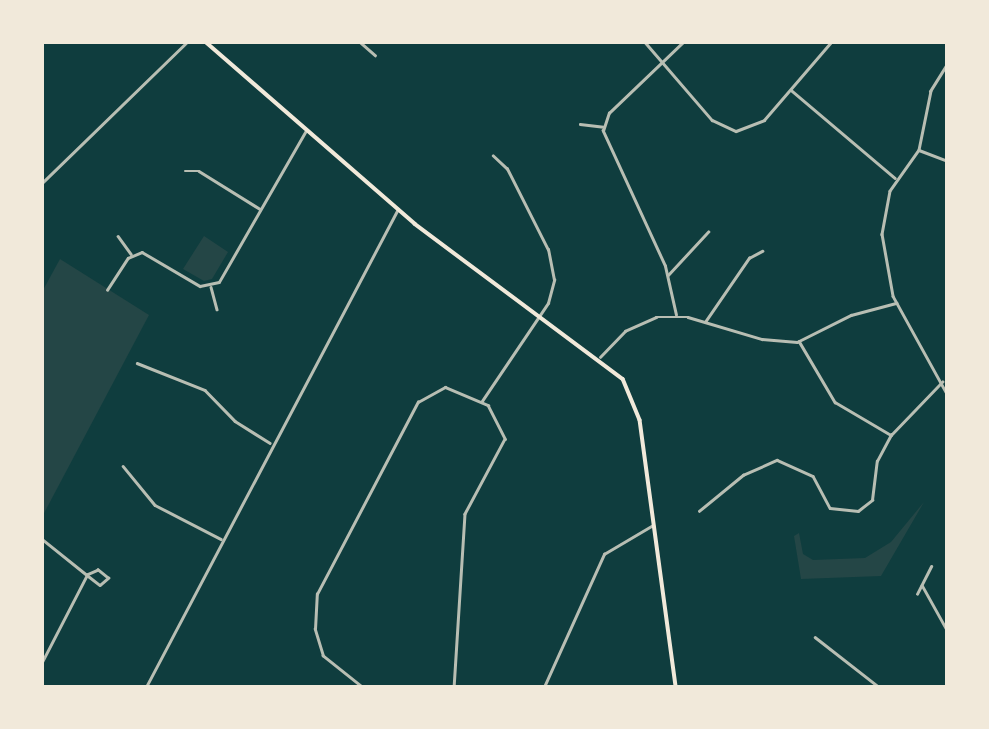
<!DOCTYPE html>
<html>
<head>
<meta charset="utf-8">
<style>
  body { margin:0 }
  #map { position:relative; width:989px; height:729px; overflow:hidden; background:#0f3d3e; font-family:"DejaVu Sans",sans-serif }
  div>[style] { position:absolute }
  .green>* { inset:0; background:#244646 }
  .minor>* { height:2.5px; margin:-1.25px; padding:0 1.25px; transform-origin:1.25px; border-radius:1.25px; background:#b8beb3 }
  .tertiary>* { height:2.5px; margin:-1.25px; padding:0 1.25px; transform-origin:1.25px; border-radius:1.25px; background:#b8beb3 }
  .secondary>* { height:3.5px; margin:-1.75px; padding:0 1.75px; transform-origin:1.75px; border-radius:1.75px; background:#f1e9da }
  span { translate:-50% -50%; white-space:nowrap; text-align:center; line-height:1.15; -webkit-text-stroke:5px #f1e9da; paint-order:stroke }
  .frame { position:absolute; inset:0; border:44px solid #f1e9da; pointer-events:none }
</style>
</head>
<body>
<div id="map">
  <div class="green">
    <div style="clip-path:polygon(204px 236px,228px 252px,212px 279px,204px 281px,183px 269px)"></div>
    <div style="clip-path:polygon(60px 259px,149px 315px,42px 517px,42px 292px)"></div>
    <div style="clip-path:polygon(924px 502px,881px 576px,801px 579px,794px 536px,799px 533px,803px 554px,813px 560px,865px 558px,891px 542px)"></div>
  </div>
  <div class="minor">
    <div style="left:360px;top:42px;width:20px;rotate:41deg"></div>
    <div style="left:645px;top:42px;width:103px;rotate:49.3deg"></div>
    <div style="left:712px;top:120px;width:26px;rotate:25deg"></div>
    <div style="left:736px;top:131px;width:30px;rotate:-21deg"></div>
    <div style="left:764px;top:120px;width:103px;rotate:-49.3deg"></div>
    <div style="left:947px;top:65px;width:31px;rotate:122deg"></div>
    <div style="left:931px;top:91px;width:60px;rotate:101.5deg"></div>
    <div style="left:919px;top:150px;width:50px;rotate:125.3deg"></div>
    <div style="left:890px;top:191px;width:44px;rotate:100.5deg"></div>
    <div style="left:882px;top:234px;width:63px;rotate:79.9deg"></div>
    <div style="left:893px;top:296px;width:112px;rotate:61.1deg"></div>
    <div style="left:791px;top:90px;width:136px;rotate:40.2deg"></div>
    <div style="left:580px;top:124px;width:23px;rotate:7deg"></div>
    <div style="left:919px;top:150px;width:30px;rotate:21deg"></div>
    <div style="left:185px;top:171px;width:14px"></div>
    <div style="left:199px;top:171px;width:72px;rotate:31.9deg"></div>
    <div style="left:118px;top:236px;width:22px;rotate:54deg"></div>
    <div style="left:668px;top:275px;width:59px;rotate:-47.1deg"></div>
    <div style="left:211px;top:287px;width:23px;rotate:75deg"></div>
    <div style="left:107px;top:290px;width:38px;rotate:-57deg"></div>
    <div style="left:128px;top:258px;width:15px;rotate:-23deg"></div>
    <div style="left:142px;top:252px;width:67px;rotate:30.4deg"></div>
    <div style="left:200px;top:286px;width:19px;rotate:-12deg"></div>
    <div style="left:219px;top:282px;width:174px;rotate:-60.1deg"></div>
    <div style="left:676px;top:315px;width:50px;rotate:-102.7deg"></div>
    <div style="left:665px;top:266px;width:149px;rotate:-114.7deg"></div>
    <div style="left:603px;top:131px;width:19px;rotate:-72deg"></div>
    <div style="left:609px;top:113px;width:103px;rotate:-43.8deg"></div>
    <div style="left:705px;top:322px;width:78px;rotate:-55.5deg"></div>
    <div style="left:749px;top:258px;width:15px;rotate:-28deg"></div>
    <div style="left:799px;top:341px;width:71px;rotate:59.5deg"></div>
    <div style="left:835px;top:402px;width:65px;rotate:30.5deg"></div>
    <div style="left:600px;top:357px;width:36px;rotate:-46deg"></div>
    <div style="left:625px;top:331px;width:34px;rotate:-24deg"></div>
    <div style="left:656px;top:317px;width:32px"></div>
    <div style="left:688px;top:317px;width:77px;rotate:16.6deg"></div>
    <div style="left:762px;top:339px;width:35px;rotate:5deg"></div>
    <div style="left:797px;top:342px;width:60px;rotate:-26.6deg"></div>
    <div style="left:851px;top:315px;width:47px;rotate:-14.9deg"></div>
    <div style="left:137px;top:363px;width:73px;rotate:21.7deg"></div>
    <div style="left:205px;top:390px;width:43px;rotate:45.9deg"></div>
    <div style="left:235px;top:421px;width:41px;rotate:32.2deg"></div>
    <div style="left:482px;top:401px;width:118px;rotate:-56deg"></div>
    <div style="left:548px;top:303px;width:24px;rotate:-75deg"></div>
    <div style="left:554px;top:280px;width:31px;rotate:-101deg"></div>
    <div style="left:548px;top:250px;width:91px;rotate:-116.8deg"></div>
    <div style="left:507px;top:169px;width:19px;rotate:-137deg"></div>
    <div style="left:123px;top:466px;width:50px;rotate:50.6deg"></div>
    <div style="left:155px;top:505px;width:74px;rotate:27.3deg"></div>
    <div style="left:699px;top:511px;width:57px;rotate:-39.3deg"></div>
    <div style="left:743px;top:475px;width:37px;rotate:-24deg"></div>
    <div style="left:777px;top:460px;width:39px;rotate:24deg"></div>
    <div style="left:813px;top:476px;width:36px;rotate:62deg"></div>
    <div style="left:830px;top:508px;width:28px;rotate:6deg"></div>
    <div style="left:858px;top:511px;width:18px;rotate:-38deg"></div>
    <div style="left:872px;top:500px;width:39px;rotate:-83deg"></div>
    <div style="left:877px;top:461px;width:30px;rotate:-62deg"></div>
    <div style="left:891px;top:435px;width:74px;rotate:-46.1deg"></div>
    <div style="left:42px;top:539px;width:58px;rotate:38.7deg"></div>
    <div style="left:87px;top:575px;width:16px;rotate:38deg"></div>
    <div style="left:100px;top:585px;width:11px;rotate:-41deg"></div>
    <div style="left:108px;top:578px;width:13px;rotate:-141deg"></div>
    <div style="left:98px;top:570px;width:12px;rotate:156deg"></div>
    <div style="left:922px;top:585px;width:51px;rotate:60.9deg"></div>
    <div style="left:917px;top:594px;width:31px;rotate:-63deg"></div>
    <div style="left:815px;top:637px;width:81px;rotate:38deg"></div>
    <div style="left:42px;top:662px;width:98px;rotate:-62.7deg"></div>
    <div style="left:146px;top:687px;width:540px;rotate:-62.2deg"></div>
    <div style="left:362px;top:687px;width:50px;rotate:-141.5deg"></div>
    <div style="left:323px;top:656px;width:28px;rotate:-107deg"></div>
    <div style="left:315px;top:629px;width:35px;rotate:-87deg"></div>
    <div style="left:317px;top:594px;width:217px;rotate:-62.3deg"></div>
    <div style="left:418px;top:402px;width:31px;rotate:-29deg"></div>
    <div style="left:445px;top:387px;width:47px;rotate:22.7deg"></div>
    <div style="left:488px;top:405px;width:38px;rotate:63deg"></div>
    <div style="left:505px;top:439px;width:85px;rotate:118.1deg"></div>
    <div style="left:465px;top:514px;width:173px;rotate:93.6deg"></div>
    <div style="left:544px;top:687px;width:146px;rotate:-65.7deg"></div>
    <div style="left:604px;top:554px;width:57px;rotate:-30.6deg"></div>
  </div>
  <div class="tertiary">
    <div style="left:42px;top:183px;width:202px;rotate:-44.2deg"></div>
  </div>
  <div class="secondary">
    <div style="left:206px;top:42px;width:277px;rotate:41deg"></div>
    <div style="left:415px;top:224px;width:259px;rotate:36.7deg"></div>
    <div style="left:623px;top:379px;width:44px;rotate:67.5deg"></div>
    <div style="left:640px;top:420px;width:269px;rotate:82.3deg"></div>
  </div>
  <div class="frame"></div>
</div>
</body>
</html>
